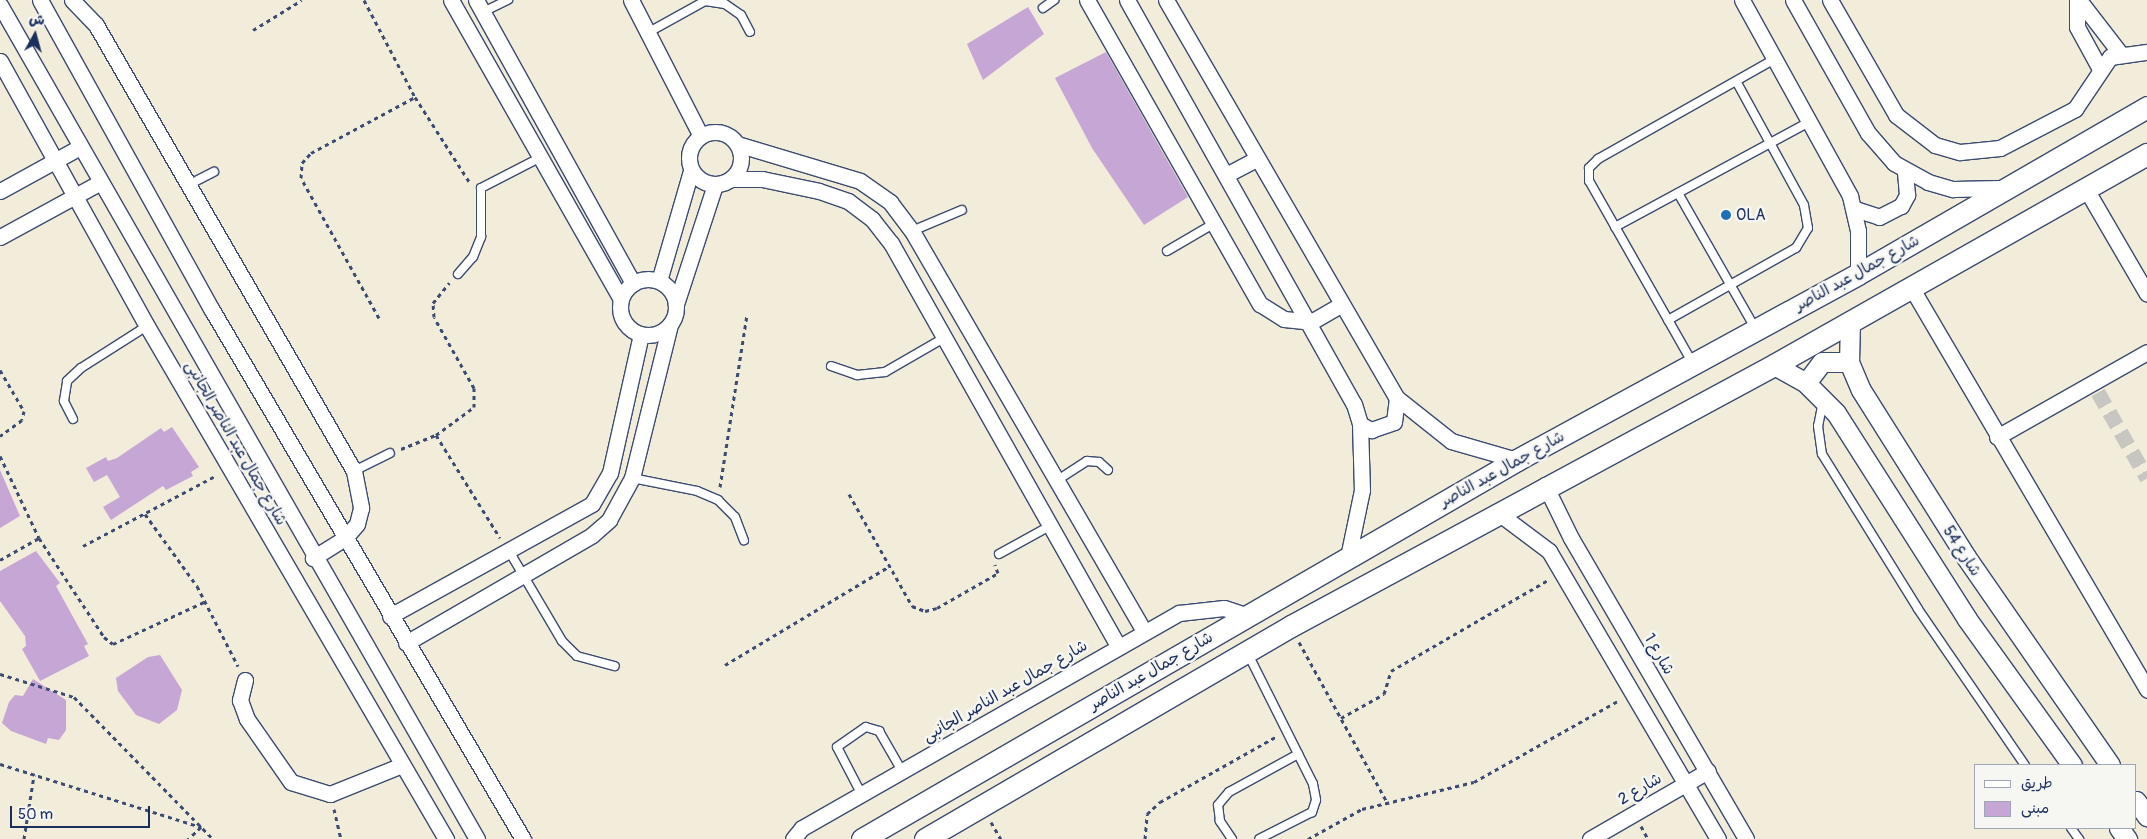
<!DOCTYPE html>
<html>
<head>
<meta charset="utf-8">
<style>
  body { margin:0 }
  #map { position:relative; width:2147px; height:839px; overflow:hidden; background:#f2ecda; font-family:Pangolin,"Playpen Sans Arabic",sans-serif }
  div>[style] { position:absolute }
  .building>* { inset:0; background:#c6a6d4 }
  .minor-tunnel>* { height:15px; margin-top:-7.5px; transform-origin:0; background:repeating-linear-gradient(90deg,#c7c6c1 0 15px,transparent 0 23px) }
  .path>* { height:3px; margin-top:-1.5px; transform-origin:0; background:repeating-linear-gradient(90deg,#3b4b71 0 4px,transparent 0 8px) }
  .roads { filter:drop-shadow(1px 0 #3b4b71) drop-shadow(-1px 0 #3b4b71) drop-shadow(0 1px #3b4b71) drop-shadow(0 -1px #3b4b71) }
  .service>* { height:8px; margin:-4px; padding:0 4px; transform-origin:4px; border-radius:4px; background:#fff }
  .minor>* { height:15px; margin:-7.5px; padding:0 7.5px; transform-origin:7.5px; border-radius:7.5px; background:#fff }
  .minor>.ring { margin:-7.5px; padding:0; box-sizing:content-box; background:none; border:15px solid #fff; border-radius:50% }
  .tertiary>* { height:19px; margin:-9.5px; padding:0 9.5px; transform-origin:9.5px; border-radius:9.5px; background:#fff }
  .secondary>* { height:21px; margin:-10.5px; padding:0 10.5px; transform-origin:10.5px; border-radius:10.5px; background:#fff }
  .dots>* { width:14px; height:14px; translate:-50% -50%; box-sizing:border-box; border:2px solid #f6f6f2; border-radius:50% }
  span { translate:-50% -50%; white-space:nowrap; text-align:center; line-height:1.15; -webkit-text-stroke:5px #f6f6f2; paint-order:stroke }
  .poi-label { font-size:16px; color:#1b2f5e }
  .left { translate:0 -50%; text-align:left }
  .street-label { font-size:16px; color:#1b2f5e }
  .legend { position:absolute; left:1974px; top:764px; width:162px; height:65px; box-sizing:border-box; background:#f6f6f2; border:1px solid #9ea6b7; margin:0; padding:6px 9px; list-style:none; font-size:15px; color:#1b2f5e }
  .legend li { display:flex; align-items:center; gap:10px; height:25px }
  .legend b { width:25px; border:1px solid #9ea6b7 }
  .north { position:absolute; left:10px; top:10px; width:50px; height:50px; -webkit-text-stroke:4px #f6f6f2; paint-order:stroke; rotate:7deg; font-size:14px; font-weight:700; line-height:20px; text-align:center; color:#1b2f5e }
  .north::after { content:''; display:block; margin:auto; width:18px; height:22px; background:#1b2f5e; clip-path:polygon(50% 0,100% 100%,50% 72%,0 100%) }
  .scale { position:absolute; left:10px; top:806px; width:140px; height:22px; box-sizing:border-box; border:2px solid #1b2f5e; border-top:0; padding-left:6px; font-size:15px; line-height:18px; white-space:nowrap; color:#1b2f5e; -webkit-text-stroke:4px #f6f6f2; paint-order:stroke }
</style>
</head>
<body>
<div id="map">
  <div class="building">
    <div style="clip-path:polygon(1028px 7px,1044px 34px,983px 80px,967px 44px)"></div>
    <div style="clip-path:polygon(1106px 52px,1188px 197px,1144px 225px,1092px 148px,1055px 78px)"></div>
    <div style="clip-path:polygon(172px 427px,199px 467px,191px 472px,193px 476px,166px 490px,163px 486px,111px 520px,103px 507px,120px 497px,107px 475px,94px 482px,86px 468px,106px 457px,108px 461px,117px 458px,161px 428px,164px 432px)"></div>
    <div style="clip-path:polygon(0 470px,20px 516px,0 528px)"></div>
    <div style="clip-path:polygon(36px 551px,60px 583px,56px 586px,88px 644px,84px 646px,89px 656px,40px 681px,22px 649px,26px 646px,25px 636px,0 601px,0 571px)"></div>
    <div style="clip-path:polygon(160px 655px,182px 690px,177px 710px,159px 724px,136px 715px,118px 691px,116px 678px,148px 657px)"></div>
    <div style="clip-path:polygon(33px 679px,66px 700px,66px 730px,59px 740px,48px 738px,46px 744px,11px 731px,2px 723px,9px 702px,15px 695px,23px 696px)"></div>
  </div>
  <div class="minor-tunnel">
    <div style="left:2098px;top:392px;width:99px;rotate:60.3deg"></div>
  </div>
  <div class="path">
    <div style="left:364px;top:0;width:110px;rotate:62.3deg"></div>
    <div style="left:415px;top:97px;width:102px;rotate:57.4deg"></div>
    <div style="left:253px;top:30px;width:57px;rotate:-31.5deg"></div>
    <div style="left:379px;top:318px;width:160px;rotate:-119.1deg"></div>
    <div style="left:301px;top:178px;width:15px;rotate:-86deg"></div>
    <div style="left:302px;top:163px;width:13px;rotate:-48deg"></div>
    <div style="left:311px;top:153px;width:118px;rotate:-28.3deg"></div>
    <div style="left:0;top:370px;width:48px;rotate:59.7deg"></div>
    <div style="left:24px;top:411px;width:9px;rotate:103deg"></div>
    <div style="left:22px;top:420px;width:27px;rotate:144deg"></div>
    <div style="left:436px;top:435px;width:121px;rotate:58.1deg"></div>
    <div style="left:401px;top:449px;width:38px;rotate:-22deg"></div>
    <div style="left:436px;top:435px;width:47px;rotate:-36.4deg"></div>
    <div style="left:474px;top:407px;width:19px;rotate:-90deg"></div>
    <div style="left:474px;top:388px;width:81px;rotate:-119.4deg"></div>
    <div style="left:434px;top:317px;width:14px;rotate:-94deg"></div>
    <div style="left:433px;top:303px;width:26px;rotate:-51deg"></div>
    <div style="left:0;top:456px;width:91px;rotate:64.6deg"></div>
    <div style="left:39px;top:538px;width:118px;rotate:56.7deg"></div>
    <div style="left:104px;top:637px;width:11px;rotate:38deg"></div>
    <div style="left:113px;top:644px;width:100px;rotate:-24.8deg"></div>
    <div style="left:720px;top:487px;width:174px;rotate:-81.1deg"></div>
    <div style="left:849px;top:494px;width:129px;rotate:60.6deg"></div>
    <div style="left:912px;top:606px;width:14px;rotate:21deg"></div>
    <div style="left:925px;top:611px;width:12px;rotate:-14deg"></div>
    <div style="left:937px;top:608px;width:70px;rotate:-29.8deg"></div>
    <div style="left:998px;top:573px;width:9px;rotate:-111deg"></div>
    <div style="left:145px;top:514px;width:89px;rotate:54.2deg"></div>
    <div style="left:197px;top:586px;width:90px;rotate:62.9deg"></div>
    <div style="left:83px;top:546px;width:149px;rotate:-27.9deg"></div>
    <div style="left:0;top:560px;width:45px;rotate:-29.4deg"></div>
    <div style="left:1299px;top:642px;width:185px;rotate:61.2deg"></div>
    <div style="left:725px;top:665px;width:190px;rotate:-31deg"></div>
    <div style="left:0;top:674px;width:77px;rotate:17.3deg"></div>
    <div style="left:74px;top:697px;width:199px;rotate:45.6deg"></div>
    <div style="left:1341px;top:718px;width:49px;rotate:-29.2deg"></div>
    <div style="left:1384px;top:694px;width:24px;rotate:-73deg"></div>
    <div style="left:1391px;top:671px;width:181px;rotate:-30.1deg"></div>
    <div style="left:0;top:764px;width:211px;rotate:17.4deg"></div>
    <div style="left:201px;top:827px;width:18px;rotate:137deg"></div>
    <div style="left:334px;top:809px;width:31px;rotate:77deg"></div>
    <div style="left:991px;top:822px;width:20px;rotate:60deg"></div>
    <div style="left:1641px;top:826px;width:15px;rotate:62deg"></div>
    <div style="left:24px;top:839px;width:65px;rotate:-81.1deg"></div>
    <div style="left:1145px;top:839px;width:25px;rotate:-85deg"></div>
    <div style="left:1147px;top:814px;width:18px;rotate:-43deg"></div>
    <div style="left:1160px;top:802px;width:134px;rotate:-29.4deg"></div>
    <div style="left:1308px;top:839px;width:62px;rotate:-29.1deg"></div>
    <div style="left:1362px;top:809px;width:115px;rotate:-13.6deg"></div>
    <div style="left:1474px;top:782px;width:165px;rotate:-29.4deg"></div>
  </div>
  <div class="roads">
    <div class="service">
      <div style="left:1043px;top:8px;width:14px;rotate:-36deg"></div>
      <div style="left:483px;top:12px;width:28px;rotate:-26deg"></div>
      <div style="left:649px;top:32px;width:64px;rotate:-29deg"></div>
      <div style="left:705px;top:1px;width:20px;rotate:9deg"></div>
      <div style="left:725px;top:4px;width:19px;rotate:35deg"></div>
      <div style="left:741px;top:15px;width:19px;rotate:62deg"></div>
      <div style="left:190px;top:184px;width:27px;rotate:-27deg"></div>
      <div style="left:1678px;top:193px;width:155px;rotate:60.3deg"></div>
      <div style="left:1615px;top:227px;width:221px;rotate:-28.4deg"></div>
      <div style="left:912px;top:231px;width:54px;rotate:-22.8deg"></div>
      <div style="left:1167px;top:251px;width:53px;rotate:-30.4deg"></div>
      <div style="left:458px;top:274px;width:23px;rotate:-49deg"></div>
      <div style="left:473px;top:257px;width:22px;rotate:-68deg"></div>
      <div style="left:481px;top:237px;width:49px;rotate:-90deg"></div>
      <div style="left:481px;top:188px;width:65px;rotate:-27.3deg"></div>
      <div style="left:1668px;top:320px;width:147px;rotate:-29.4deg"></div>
      <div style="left:1796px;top:248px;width:23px;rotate:-59deg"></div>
      <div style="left:1808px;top:228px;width:23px;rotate:-100deg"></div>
      <div style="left:1804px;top:205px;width:141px;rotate:-118.7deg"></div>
      <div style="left:1692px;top:362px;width:208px;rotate:-119.6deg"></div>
      <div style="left:1589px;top:181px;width:13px;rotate:-90deg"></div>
      <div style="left:1589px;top:168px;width:13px;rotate:-45deg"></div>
      <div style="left:1598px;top:159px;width:203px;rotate:-29.5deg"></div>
      <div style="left:831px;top:366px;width:28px;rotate:19deg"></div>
      <div style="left:857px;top:375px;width:28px;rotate:-6deg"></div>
      <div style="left:885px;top:372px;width:68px;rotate:-30deg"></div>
      <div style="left:1823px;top:401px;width:25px;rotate:101deg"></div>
      <div style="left:1818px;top:426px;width:28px;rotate:82deg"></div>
      <div style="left:1822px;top:454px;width:182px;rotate:58.2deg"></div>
      <div style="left:1918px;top:609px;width:189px;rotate:55.6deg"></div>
      <div style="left:73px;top:419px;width:20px;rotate:-117deg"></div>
      <div style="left:64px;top:401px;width:20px;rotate:-81deg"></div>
      <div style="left:67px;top:381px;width:19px;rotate:-43deg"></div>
      <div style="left:81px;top:368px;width:78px;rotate:-32.5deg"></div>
      <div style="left:354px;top:471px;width:40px;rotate:-26.6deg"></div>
      <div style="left:632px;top:478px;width:66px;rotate:11.3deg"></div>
      <div style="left:697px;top:491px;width:23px;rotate:23deg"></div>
      <div style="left:718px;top:500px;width:24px;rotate:45deg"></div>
      <div style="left:735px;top:517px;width:25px;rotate:69deg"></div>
      <div style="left:1056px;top:481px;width:37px;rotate:-33deg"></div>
      <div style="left:1087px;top:461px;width:12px;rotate:5deg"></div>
      <div style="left:1099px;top:462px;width:12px;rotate:42deg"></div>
      <div style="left:509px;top:551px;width:104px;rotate:59.5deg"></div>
      <div style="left:562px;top:641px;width:21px;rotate:45deg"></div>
      <div style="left:577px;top:656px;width:39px;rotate:15deg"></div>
      <div style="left:999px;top:554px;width:58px;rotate:-28.8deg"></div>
      <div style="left:1248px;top:654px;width:145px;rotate:63.4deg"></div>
      <div style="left:1313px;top:784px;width:16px;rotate:79deg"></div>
      <div style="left:1316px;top:800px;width:13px;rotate:108deg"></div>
      <div style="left:1312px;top:812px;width:59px;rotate:153deg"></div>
      <div style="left:862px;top:795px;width:54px;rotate:-117.5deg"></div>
      <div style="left:837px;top:747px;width:35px;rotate:-35deg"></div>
      <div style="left:866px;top:727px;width:14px;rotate:17deg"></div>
      <div style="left:879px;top:731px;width:46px;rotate:60.1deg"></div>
      <div style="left:2071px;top:828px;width:14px;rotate:54deg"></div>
      <div style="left:1232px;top:839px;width:22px;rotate:-124deg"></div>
      <div style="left:1220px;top:821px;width:16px;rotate:-97deg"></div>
      <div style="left:1218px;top:805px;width:17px;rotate:-50deg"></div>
      <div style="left:1229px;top:792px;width:79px;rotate:-28.8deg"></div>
    </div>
    <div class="minor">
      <div style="left:40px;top:0;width:355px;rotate:61deg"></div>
      <div style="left:212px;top:310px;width:614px;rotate:59.55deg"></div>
      <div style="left:72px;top:0;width:35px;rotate:46deg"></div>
      <div style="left:96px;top:25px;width:515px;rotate:59.95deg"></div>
      <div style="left:354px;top:471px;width:38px;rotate:79deg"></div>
      <div style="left:361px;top:508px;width:16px;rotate:104deg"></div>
      <div style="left:357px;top:524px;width:18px;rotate:131deg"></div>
      <div style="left:345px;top:538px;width:38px;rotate:148deg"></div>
      <div style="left:451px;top:0;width:344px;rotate:60.4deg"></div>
      <div style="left:476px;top:0;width:324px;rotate:61deg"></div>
      <div style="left:631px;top:0;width:153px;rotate:62.8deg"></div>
      <div style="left:1087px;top:0;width:350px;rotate:60.4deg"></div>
      <div style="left:1260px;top:304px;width:28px;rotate:32deg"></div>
      <div style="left:1284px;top:319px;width:27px;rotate:6deg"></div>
      <div style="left:1311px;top:322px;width:34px;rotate:-30deg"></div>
      <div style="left:1127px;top:0;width:463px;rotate:60.7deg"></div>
      <div style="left:1354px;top:404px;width:21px;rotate:73deg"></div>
      <div style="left:1360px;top:424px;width:66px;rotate:88.3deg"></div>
      <div style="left:1362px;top:490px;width:68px;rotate:101.8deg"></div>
      <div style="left:1166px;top:0;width:460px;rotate:59.9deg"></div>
      <div style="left:1397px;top:398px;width:69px;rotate:38.5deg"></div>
      <div style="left:1451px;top:441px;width:69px;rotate:16.1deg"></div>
      <div style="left:1742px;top:0;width:224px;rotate:61.1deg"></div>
      <div style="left:1850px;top:196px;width:36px;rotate:77deg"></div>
      <div style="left:1858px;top:231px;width:43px;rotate:90deg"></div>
      <div style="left:1793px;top:0;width:153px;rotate:60.6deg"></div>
      <div style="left:1868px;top:133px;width:40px;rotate:49deg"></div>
      <div style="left:1894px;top:163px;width:39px;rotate:29deg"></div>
      <div style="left:1928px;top:182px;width:26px;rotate:16deg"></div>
      <div style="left:1953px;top:189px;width:47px;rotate:-1.2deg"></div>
      <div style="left:1830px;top:0;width:133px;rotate:60.1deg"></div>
      <div style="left:1896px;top:115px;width:49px;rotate:37.6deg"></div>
      <div style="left:1935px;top:145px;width:26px;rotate:16deg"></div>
      <div style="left:1960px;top:152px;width:40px;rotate:-5.7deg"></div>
      <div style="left:2000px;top:148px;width:85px;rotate:-27.5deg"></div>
      <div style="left:2075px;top:109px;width:63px;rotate:-56.1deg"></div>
      <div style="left:2110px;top:57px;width:37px;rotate:-8deg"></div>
      <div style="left:2077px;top:0;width:27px;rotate:90deg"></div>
      <div style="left:2077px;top:27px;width:48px;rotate:61.3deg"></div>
      <div style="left:2079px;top:0;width:67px;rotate:52.3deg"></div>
      <div style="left:0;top:5px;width:961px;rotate:60.23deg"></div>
      <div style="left:0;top:61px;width:303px;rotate:61deg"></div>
      <div style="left:147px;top:326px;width:594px;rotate:59.76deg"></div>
      <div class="ring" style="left:689px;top:132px;width:37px;height:37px"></div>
      <div style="left:737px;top:144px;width:128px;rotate:16.7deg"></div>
      <div style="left:860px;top:181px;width:37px;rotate:35deg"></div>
      <div style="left:890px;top:202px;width:36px;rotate:53deg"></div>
      <div style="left:912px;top:231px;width:463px;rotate:59.9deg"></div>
      <div style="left:1226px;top:175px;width:34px;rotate:-28deg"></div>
      <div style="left:731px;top:179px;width:31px"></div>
      <div style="left:762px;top:179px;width:58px;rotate:11.9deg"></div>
      <div style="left:819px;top:191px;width:31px;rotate:19deg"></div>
      <div style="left:848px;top:201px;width:30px;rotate:37deg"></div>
      <div style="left:872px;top:219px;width:31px;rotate:52deg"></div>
      <div style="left:891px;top:243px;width:463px;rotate:60.6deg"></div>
      <div style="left:2086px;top:189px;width:121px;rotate:59.8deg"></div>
      <div style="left:0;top:191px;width:91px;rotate:-28.8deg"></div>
      <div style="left:1855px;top:209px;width:25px;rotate:18deg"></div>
      <div style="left:1879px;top:217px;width:25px;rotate:-27deg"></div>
      <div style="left:1901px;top:206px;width:13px;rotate:-61deg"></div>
      <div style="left:1907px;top:195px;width:25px;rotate:-95deg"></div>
      <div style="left:0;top:237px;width:113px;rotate:-28.6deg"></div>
      <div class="ring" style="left:620px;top:279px;width:41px;height:41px"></div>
      <div style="left:659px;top:281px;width:115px;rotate:-73.8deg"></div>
      <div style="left:1911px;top:287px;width:467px;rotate:59.6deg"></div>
      <div style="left:676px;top:304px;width:125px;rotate:-71.9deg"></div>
      <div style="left:1360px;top:424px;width:13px;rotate:29deg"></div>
      <div style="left:1371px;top:430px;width:24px;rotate:-19deg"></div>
      <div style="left:1394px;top:422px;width:24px;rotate:-83deg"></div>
      <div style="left:1997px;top:437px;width:172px;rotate:-29.5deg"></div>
      <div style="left:1545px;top:485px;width:59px;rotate:63.9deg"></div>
      <div style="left:1571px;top:538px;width:348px;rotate:59.8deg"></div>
      <div style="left:1497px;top:512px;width:65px;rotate:36.9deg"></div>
      <div style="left:1549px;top:551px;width:334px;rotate:59.6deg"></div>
      <div style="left:390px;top:616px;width:231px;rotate:-29deg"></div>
      <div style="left:592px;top:504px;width:36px;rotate:-60deg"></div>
      <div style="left:610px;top:473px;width:142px;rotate:-77.4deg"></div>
      <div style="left:406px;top:643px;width:215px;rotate:-30.1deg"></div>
      <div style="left:592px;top:535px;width:23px;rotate:-41deg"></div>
      <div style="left:609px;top:520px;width:48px;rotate:-61.3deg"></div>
      <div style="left:632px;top:478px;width:158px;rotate:-76.1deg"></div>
      <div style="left:245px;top:680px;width:21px;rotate:104deg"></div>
      <div style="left:240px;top:700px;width:20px;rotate:70deg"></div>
      <div style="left:247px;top:719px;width:77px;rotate:55.1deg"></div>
      <div style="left:291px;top:782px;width:41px;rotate:17.1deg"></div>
      <div style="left:330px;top:794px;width:78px;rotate:-21.9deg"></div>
      <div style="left:793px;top:839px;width:14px;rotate:-51deg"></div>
      <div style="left:802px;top:828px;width:434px;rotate:-29.7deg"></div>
      <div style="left:1179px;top:613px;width:45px;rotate:-6.3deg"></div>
      <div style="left:1224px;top:608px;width:23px;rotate:18deg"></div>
      <div style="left:1590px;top:839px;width:136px;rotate:-30deg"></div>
    </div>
    <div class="tertiary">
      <div style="left:1850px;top:322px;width:40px;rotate:91.4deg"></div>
      <div style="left:1849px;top:362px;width:30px;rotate:67deg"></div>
      <div style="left:1861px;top:390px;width:197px;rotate:57.8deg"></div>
      <div style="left:1966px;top:557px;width:253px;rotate:55.3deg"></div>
      <div style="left:1774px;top:365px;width:37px;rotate:29deg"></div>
      <div style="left:1806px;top:383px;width:42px;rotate:45deg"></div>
      <div style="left:1836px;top:413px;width:244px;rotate:57.5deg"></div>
      <div style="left:1967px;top:619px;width:180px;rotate:54.3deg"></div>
      <div style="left:1806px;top:383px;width:26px;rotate:-53deg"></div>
      <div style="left:1822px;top:362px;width:27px"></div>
      <div style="left:2136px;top:801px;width:19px;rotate:54deg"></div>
      <div style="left:2119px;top:828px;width:14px;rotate:54deg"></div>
    </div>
    <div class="secondary">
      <div style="left:862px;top:839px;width:757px;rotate:-30.05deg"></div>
      <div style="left:1517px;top:460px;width:388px;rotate:-28.6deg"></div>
      <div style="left:1858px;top:274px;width:334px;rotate:-30deg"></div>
      <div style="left:925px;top:839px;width:423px;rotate:-30.2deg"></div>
      <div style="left:1291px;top:626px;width:549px;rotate:-28.39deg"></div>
      <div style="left:1774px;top:365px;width:429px;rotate:-29.5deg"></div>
    </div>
  </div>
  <div class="dots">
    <div style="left:1726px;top:215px;background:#1f6fb2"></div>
  </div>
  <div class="poi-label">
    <span class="left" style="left:1736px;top:215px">OLA</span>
  </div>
  <div class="street-label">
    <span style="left:1857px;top:273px;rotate:-29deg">شارع جمال عبد الناصر</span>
    <span style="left:236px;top:443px;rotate:60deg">شارع جمال عبد الناصر الجانبى</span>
    <span style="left:1502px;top:469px;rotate:-29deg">شارع جمال عبد الناصر</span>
    <span style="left:1962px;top:551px;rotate:57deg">شارع 54</span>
    <span style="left:1659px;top:654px;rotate:60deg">شارع 1</span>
    <span style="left:1151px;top:671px;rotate:-30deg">شارع جمال عبد الناصر</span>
    <span style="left:1005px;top:691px;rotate:-30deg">شارع جمال عبد الناصر الجانبى</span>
    <span style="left:1640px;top:789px;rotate:-30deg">شارع 2</span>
  </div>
  <ul class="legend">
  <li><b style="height:6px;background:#fff"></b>طريق</li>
  <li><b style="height:14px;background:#c6a6d4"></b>مبنى</li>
  </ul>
  <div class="north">ش</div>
  <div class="scale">50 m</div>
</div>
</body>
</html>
